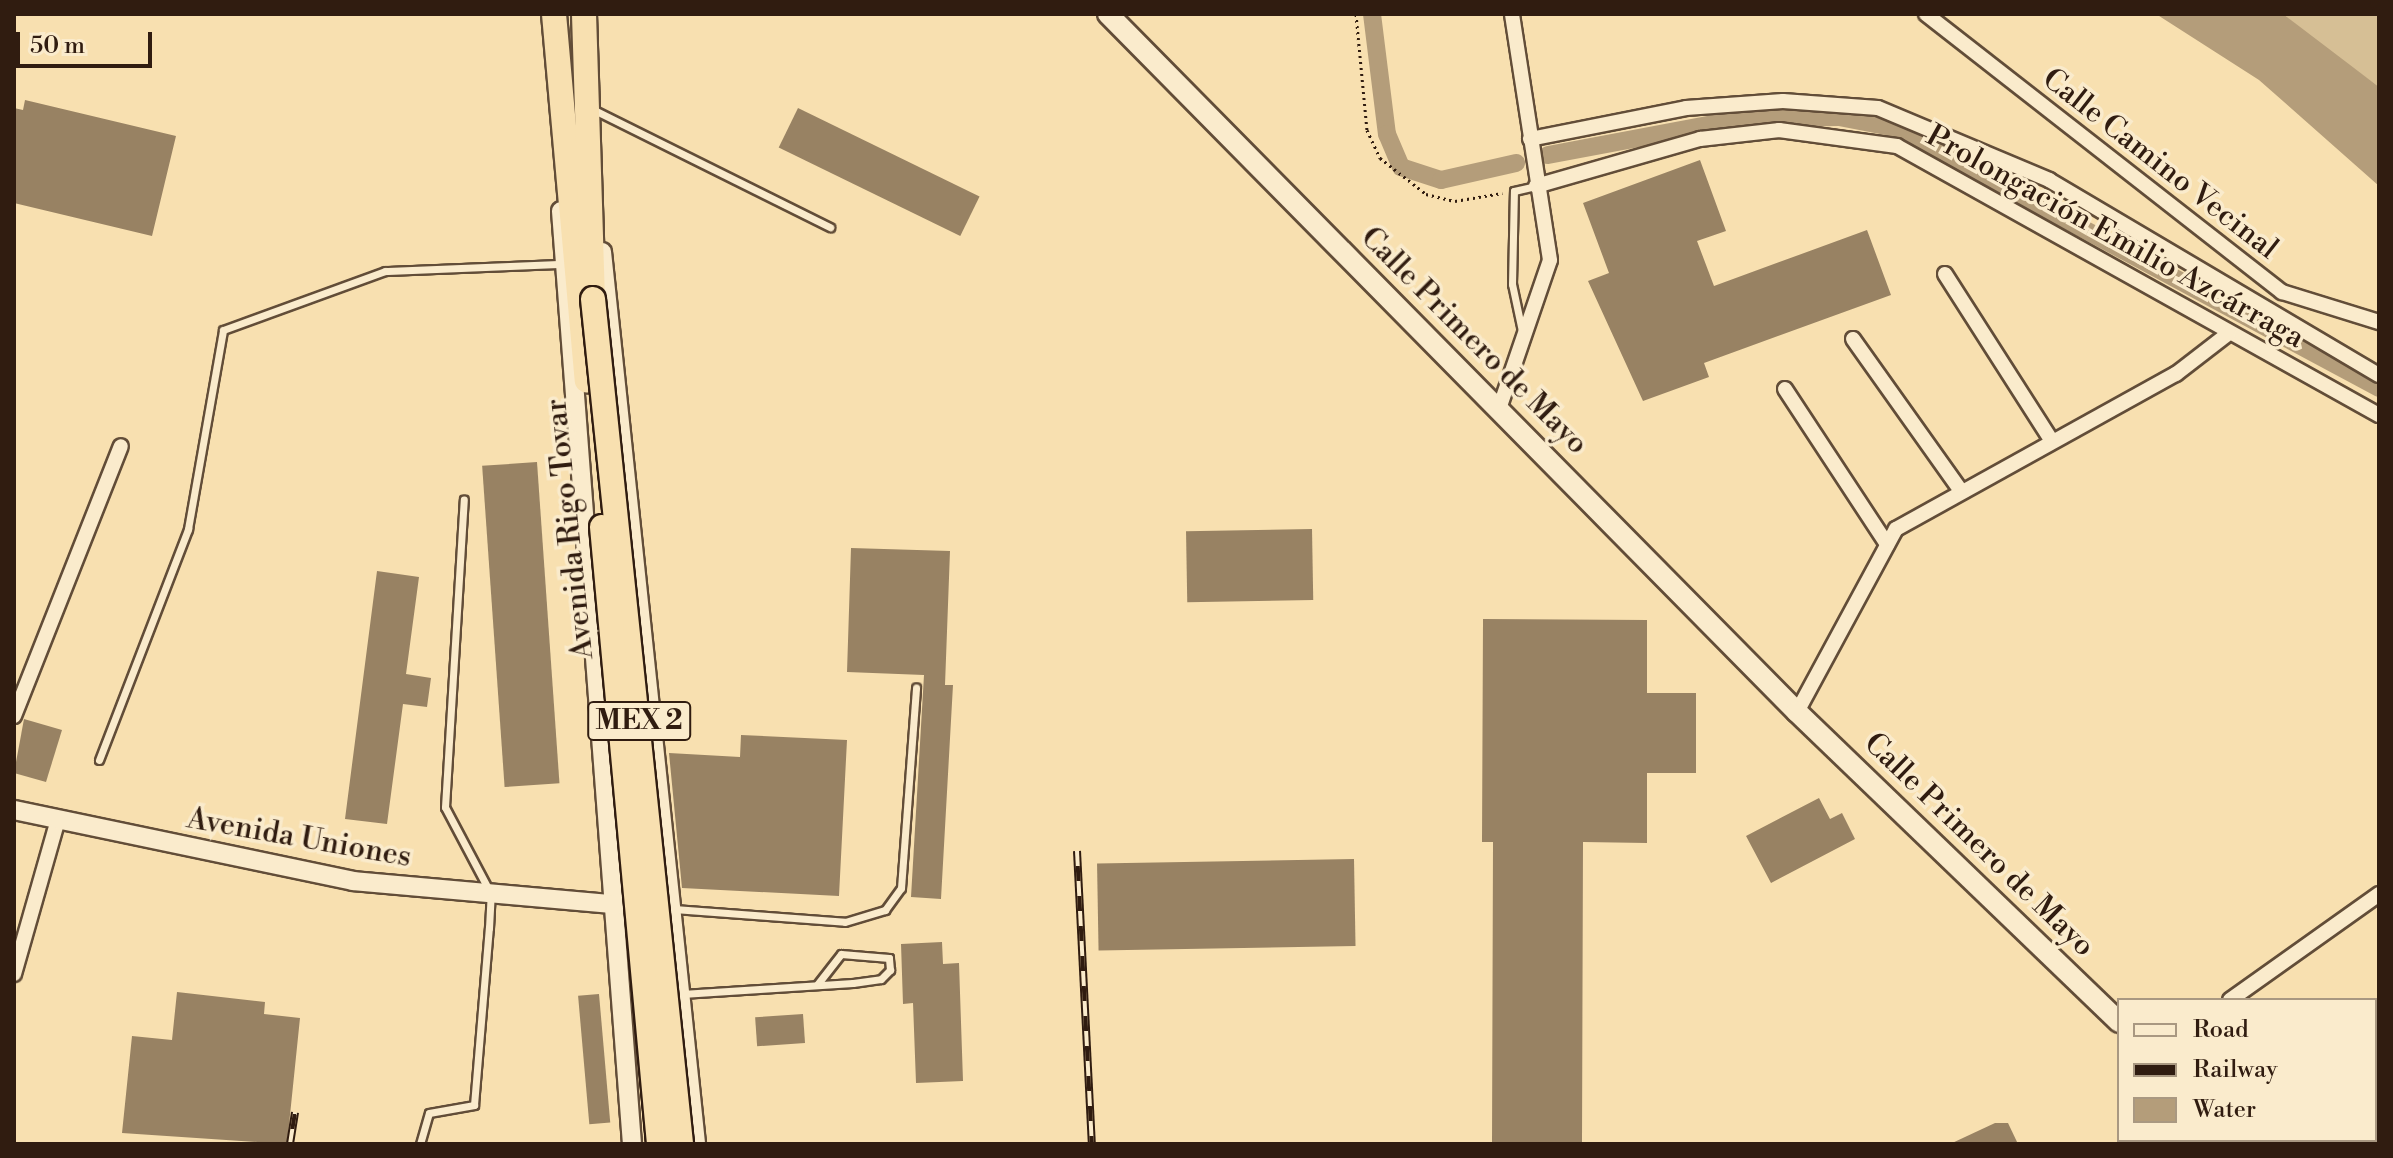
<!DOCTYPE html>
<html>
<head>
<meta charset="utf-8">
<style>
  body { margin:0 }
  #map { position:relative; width:2393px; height:1158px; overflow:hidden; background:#f8e0b0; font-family:"Libre Bodoni",serif }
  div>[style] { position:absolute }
  .green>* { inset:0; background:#d6bf95 }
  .water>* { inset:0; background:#b49d7a }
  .canal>* { height:18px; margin:-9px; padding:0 9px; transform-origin:9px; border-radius:9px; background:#b49d7a }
  .building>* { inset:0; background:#988263; transform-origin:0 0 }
  .path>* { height:3px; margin-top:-1.5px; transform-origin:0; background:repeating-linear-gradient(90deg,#301c10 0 2px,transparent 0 6px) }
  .roads { filter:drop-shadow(2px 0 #624d38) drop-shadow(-2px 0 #624d38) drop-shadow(0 2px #624d38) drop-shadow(0 -2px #624d38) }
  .service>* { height:7px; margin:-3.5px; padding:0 3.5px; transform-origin:3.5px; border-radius:3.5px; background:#faebcc }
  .minor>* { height:14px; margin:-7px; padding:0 7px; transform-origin:7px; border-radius:7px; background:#faebcc }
  .tertiary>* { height:18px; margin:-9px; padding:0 9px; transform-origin:9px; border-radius:9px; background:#faebcc }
  .secondary>* { height:20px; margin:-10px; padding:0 10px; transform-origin:10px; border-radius:10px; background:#faebcc }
  .trunk>* { height:24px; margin:-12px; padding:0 12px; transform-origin:12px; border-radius:12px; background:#f8e0b0 }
  .rail>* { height:8px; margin-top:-4px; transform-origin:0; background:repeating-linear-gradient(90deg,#faebcc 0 15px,#301c10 0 30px); box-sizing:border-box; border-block:2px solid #301c10 }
  .bridges { filter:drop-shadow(2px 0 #301c10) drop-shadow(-2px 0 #301c10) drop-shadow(0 2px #301c10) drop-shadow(0 -2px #301c10) }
  .trunk-bridge>* { height:24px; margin:-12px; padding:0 12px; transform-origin:12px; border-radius:12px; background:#f8e0b0 }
  span { translate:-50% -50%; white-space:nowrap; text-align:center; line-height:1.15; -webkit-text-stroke:7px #faebcc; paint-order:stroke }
  .shield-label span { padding:2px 6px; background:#faebcc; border:2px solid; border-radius:6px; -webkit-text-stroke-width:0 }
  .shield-label { font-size:28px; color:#301c10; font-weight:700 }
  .street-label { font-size:30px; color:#301c10 }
  .frame { position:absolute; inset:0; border:16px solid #301c10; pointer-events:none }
  .legend { position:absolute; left:2117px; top:998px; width:260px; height:144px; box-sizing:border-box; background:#faebcc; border:2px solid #a99881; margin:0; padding:10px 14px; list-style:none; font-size:24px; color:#301c10 }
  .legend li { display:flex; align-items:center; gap:16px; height:40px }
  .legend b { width:40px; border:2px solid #a99881 }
  .scale { position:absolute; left:16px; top:32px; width:136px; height:36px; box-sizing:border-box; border:4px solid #301c10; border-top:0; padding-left:10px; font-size:24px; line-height:28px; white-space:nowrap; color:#301c10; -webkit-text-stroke:6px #faebcc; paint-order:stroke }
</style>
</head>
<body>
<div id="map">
  <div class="green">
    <div style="clip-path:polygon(2283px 14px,2379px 14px,2379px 87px,2321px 45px)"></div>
  </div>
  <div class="water">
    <div style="clip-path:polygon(2156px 14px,2283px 14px,2379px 87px,2379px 186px,2259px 80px)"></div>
  </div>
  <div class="canal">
    <div style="left:1372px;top:14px;width:121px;rotate:82.9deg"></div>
    <div style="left:1387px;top:134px;width:36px;rotate:67deg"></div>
    <div style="left:1401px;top:167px;width:42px;rotate:18deg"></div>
    <div style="left:1441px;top:180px;width:77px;rotate:-12.8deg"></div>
    <div style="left:1548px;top:155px;width:200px;rotate:-10.6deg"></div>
    <div style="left:1745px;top:118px;width:94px;rotate:-0.6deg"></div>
    <div style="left:1839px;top:117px;width:58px;rotate:10.9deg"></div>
    <div style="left:1896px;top:128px;width:549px;rotate:28.29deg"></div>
  </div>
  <div class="building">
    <div style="clip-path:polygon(25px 100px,176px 136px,152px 236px,14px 203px,14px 108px,23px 110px)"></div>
    <div style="left:798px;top:108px;width:202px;height:44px;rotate:26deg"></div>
    <div style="clip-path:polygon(1700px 160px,1726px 231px,1697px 241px,1714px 286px,1867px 230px,1891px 295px,1704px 363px,1709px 377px,1643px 401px,1588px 281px,1609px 273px,1583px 203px)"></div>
    <div style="left:537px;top:462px;width:322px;height:55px;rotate:86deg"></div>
    <div style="left:1312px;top:529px;width:71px;height:126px;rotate:89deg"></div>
    <div style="clip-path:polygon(851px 548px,950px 551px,945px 685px,953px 685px,941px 899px,911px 897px,924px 675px,847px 672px)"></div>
    <div style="clip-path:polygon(377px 571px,419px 577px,406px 674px,431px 678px,427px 707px,403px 704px,387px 824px,345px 819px)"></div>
    <div style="clip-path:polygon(1483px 619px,1647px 620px,1647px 693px,1696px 693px,1696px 773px,1647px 773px,1647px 843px,1583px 842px,1582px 1144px,1492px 1144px,1493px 842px,1482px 842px)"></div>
    <div style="clip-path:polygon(24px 719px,62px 730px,46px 782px,14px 773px)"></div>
    <div style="clip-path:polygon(741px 735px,847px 740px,839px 896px,682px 888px,669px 753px,740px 757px)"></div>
    <div style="clip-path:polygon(1819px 798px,1830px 819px,1842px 813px,1855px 839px,1771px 883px,1746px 836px)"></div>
    <div style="left:1354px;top:859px;width:87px;height:257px;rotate:89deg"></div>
    <div style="clip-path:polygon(942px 942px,943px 964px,959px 963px,963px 1081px,916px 1083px,913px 1003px,903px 1004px,901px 944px)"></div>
    <div style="clip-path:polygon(177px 992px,265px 1002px,264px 1014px,300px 1018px,287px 1144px,122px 1133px,132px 1036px,172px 1040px)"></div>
    <div style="left:599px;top:994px;width:129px;height:21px;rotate:85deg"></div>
    <div style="left:803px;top:1014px;width:29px;height:48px;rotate:86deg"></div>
    <div style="clip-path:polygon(1995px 1123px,2008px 1123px,2018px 1144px,1950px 1144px)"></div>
  </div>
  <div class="path">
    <div style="left:1356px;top:14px;width:117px;rotate:84.6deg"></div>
    <div style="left:1367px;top:130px;width:31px;rotate:65deg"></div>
    <div style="left:1380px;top:158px;width:58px;rotate:38deg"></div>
    <div style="left:1426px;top:194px;width:30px;rotate:14deg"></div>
    <div style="left:1455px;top:201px;width:48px;rotate:-9.7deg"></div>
  </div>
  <div class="roads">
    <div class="service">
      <div style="left:592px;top:109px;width:266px;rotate:26.4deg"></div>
      <div style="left:1522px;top:331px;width:48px;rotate:-102deg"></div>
      <div style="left:1512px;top:284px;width:93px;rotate:-88.8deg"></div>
      <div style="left:1514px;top:191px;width:23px;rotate:-13deg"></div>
      <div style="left:99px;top:760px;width:248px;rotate:-68.9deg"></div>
      <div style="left:188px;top:529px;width:202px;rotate:-80deg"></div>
      <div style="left:223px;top:330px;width:172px;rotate:-20deg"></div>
      <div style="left:385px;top:271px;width:176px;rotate:-2.3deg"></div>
      <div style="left:674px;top:909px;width:171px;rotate:4.3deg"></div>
      <div style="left:845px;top:922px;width:42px;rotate:-16.7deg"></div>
      <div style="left:885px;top:910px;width:27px;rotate:-54deg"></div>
      <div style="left:901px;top:888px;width:201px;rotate:-85.7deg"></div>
      <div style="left:682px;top:994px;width:171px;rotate:-3.7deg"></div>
      <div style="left:853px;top:983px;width:28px;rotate:-8deg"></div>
      <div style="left:881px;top:979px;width:13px;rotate:-45deg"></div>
      <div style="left:890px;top:970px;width:12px;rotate:-95deg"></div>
      <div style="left:889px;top:958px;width:48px;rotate:-175.2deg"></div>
      <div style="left:841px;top:954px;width:39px;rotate:128deg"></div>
      <div style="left:2375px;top:1111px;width:6px;rotate:-45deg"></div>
      <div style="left:2369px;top:1140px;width:4px;rotate:76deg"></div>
      <div style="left:420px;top:1144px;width:32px;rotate:-74deg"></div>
      <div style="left:429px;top:1113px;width:46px;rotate:-10.1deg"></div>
      <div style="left:474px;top:1105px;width:178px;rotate:-85.2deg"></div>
      <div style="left:489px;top:928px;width:34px;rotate:-87deg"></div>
      <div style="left:491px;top:894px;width:98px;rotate:-117.9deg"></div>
      <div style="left:445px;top:807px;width:308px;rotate:-86.5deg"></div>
    </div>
    <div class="minor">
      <div style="left:1926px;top:14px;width:452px;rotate:38deg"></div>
      <div style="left:2282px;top:292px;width:102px;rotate:17.2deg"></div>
      <div style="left:1530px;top:139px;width:159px;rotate:-11.2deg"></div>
      <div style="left:1686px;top:108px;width:97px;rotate:-4.1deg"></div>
      <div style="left:1783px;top:101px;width:95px;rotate:4.2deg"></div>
      <div style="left:1878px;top:108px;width:186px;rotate:22.8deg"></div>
      <div style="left:2049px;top:180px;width:383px;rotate:30.6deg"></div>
      <div style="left:1536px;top:186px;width:171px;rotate:-16deg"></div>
      <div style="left:1700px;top:139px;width:80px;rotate:-6.5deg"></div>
      <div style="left:1779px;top:130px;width:119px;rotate:7.7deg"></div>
      <div style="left:1897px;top:146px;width:552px;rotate:29.17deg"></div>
      <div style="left:1945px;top:274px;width:198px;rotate:57.4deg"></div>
      <div style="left:1853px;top:339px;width:183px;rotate:54.6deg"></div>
      <div style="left:1785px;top:389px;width:186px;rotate:56.7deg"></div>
      <div style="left:1499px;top:409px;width:157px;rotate:-71.1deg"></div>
      <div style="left:1550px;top:260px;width:249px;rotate:-98.8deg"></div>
      <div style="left:1797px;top:712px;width:208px;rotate:-61.6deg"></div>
      <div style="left:1896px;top:529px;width:320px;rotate:-29deg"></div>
      <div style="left:2176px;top:374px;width:67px;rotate:-37.7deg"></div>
      <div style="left:14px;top:716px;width:290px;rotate:-68.4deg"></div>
      <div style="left:14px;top:974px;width:160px;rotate:-74.1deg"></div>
      <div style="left:2230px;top:1000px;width:183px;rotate:-35.4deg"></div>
    </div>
    <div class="tertiary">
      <div style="left:561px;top:211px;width:936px;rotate:85.65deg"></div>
      <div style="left:602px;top:252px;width:897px;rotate:83.98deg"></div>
      <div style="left:14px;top:810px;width:346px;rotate:11.8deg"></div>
      <div style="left:353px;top:881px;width:268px;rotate:5.1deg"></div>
    </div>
    <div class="secondary">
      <div style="left:1108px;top:14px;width:981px;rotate:45.37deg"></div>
      <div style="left:1797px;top:712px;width:447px;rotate:43.9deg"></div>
      <div style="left:2375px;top:1043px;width:4px;rotate:-27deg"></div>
      <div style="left:2217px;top:1140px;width:6px;rotate:45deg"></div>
      <div style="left:2290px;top:1144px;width:5px;rotate:-53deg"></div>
    </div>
    <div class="trunk">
      <div style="left:554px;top:14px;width:368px;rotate:84.9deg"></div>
      <div style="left:584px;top:14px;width:285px;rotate:88.2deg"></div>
    </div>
  </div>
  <div class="rail">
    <div style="left:1077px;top:851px;width:293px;rotate:87.1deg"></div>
    <div style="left:290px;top:1144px;width:32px;rotate:-81deg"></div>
    <div style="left:2183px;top:1144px;width:6px;rotate:-31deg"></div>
  </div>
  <div class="bridges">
    <div class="trunk-bridge">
      <div style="left:593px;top:299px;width:850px;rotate:84.05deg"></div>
      <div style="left:602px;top:527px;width:620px;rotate:84.72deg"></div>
    </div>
  </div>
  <div class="shield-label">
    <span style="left:639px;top:721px">MEX 2</span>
  </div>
  <div class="street-label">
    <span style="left:2160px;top:164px;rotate:38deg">Calle Camino Vecinal</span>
    <span style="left:2115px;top:237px;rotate:29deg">Prolongación Emilio Azcárraga</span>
    <span style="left:1474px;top:341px;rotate:45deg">Calle Primero de Mayo</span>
    <span style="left:570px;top:529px;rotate:-96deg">Avenida Rigo Tovar</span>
    <span style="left:299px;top:838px;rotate:10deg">Avenida Uniones</span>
    <span style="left:1979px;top:845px;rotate:44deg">Calle Primero de Mayo</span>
  </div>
  <div class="frame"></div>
  <ul class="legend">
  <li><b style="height:10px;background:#faebcc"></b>Road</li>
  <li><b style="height:10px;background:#301c10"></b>Railway</li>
  <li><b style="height:22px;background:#b49d7a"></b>Water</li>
  </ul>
  <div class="scale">50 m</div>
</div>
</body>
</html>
